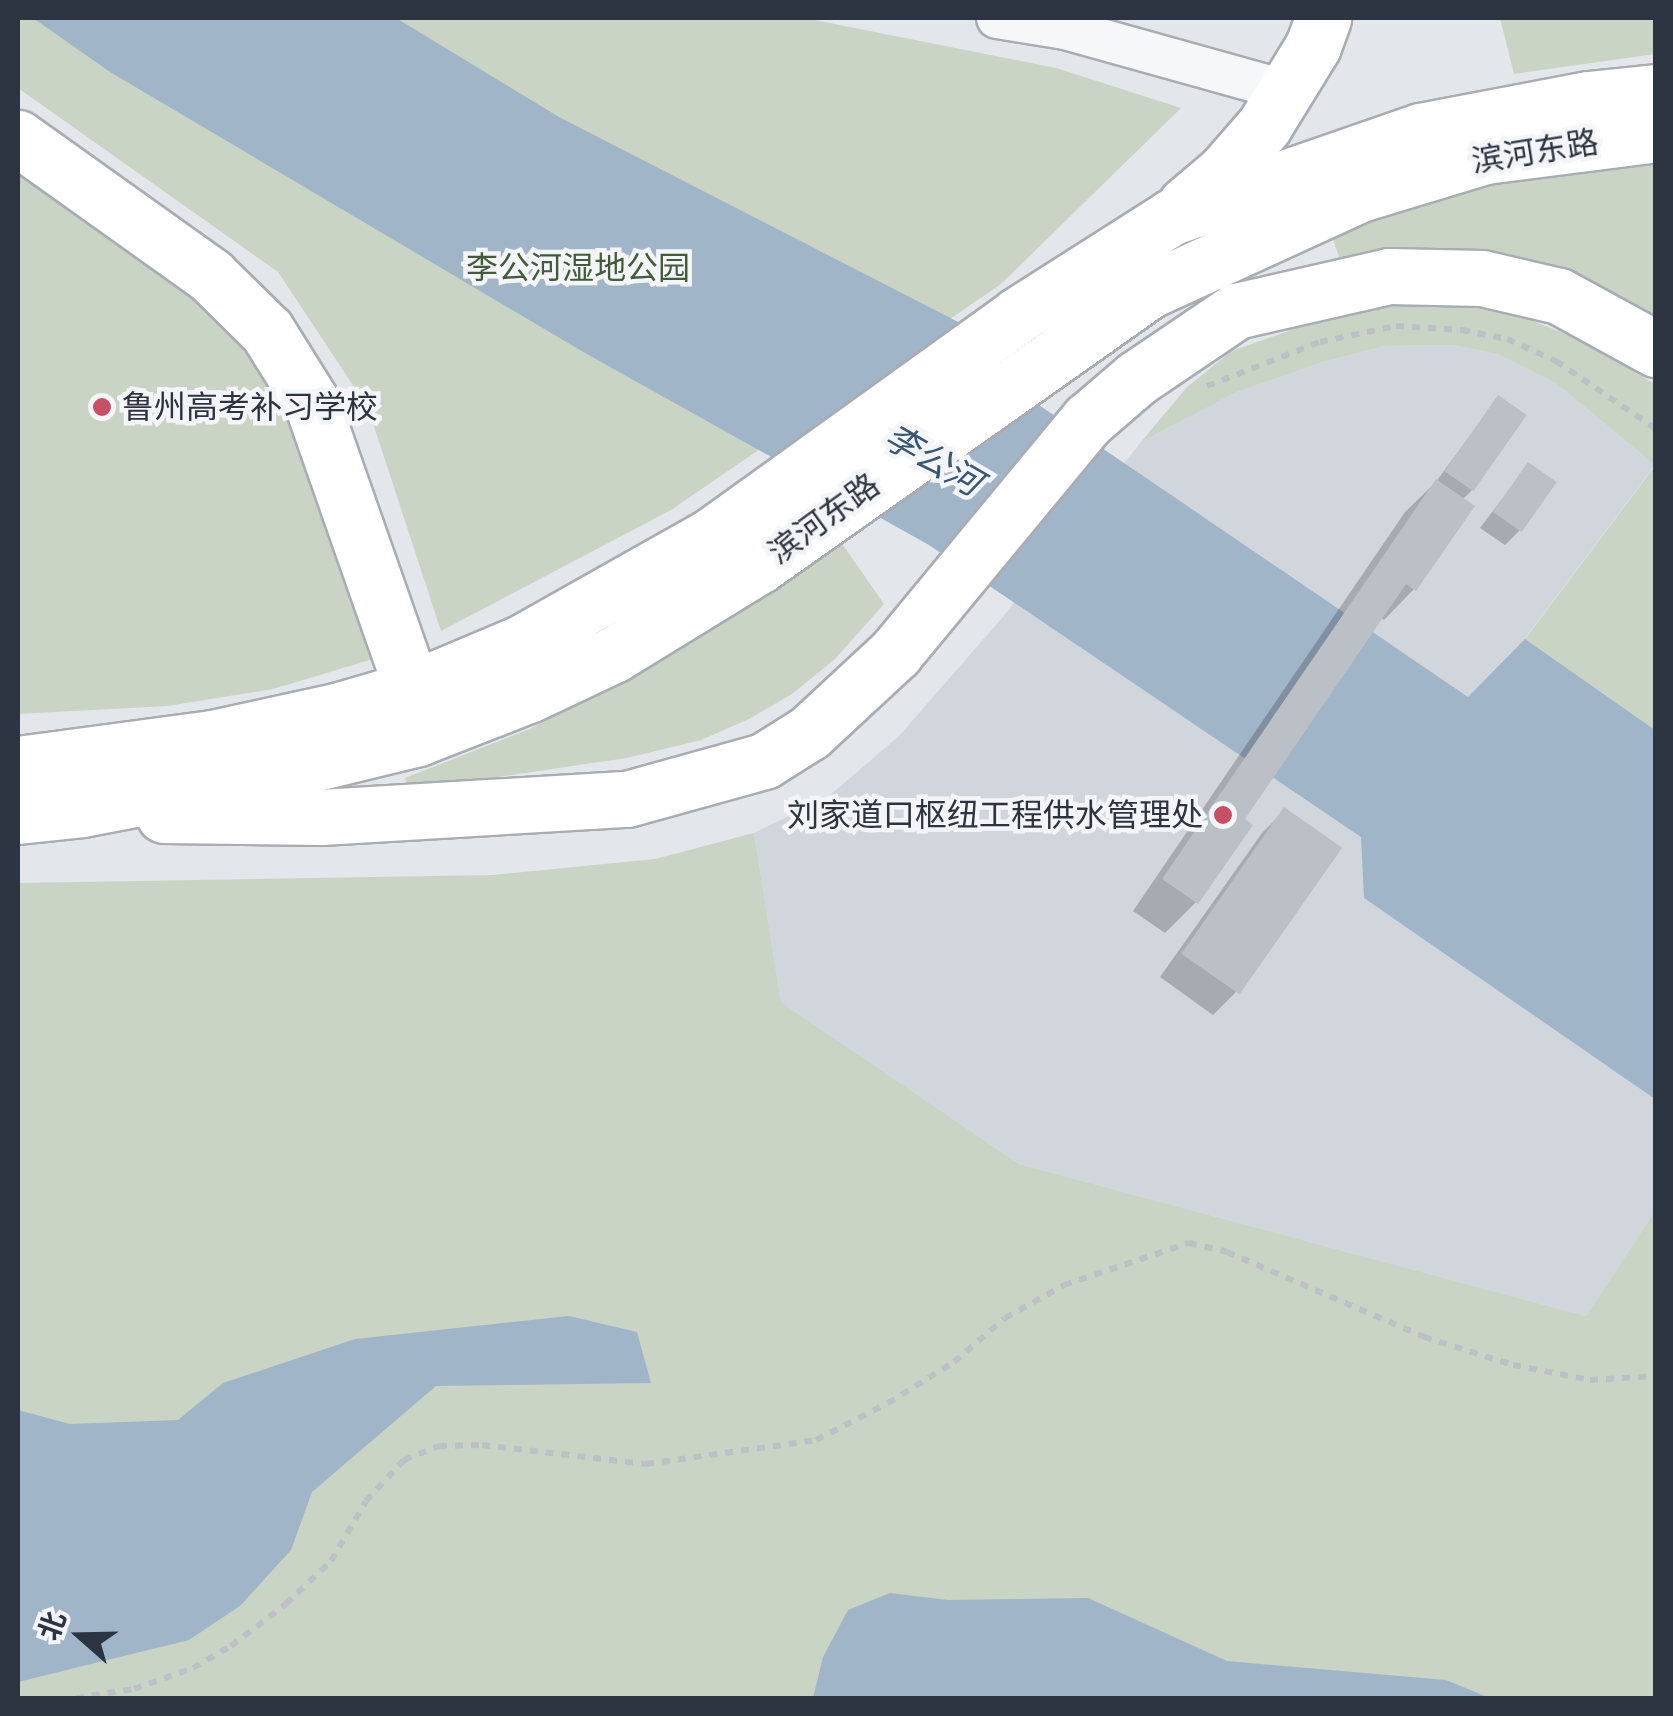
<!DOCTYPE html>
<html>
<head>
<meta charset="utf-8">
<style>
  body { margin:0 }
  #map { position:relative; width:1673px; height:1716px; overflow:hidden; background:#e3e6ea; font-family:"Public Sans","Noto Sans SC",sans-serif }
  div>[style] { position:absolute }
  .built>* { inset:0; background:#d1d5dc }
  .green>* { inset:0; background:#c9d4c5 }
  .water>* { inset:0; background:#a1b5c8 }
  .shadow>* { inset:0; background:#0003 }
  .building>* { inset:0; background:#bbc0c7; transform-origin:0 0 }
  .path>* { height:6px; margin-top:-3px; transform-origin:0; background:repeating-linear-gradient(90deg,#bdc0c5 0 8px,transparent 0 16px) }
  .roads { filter:drop-shadow(2px 0 #a8adb4) drop-shadow(-2px 0 #a8adb4) drop-shadow(0 2px #a8adb4) drop-shadow(0 -2px #a8adb4) }
  .street>* { height:40px; margin:-20px; padding:0 20px; transform-origin:20px; border-radius:20px; background:#f6f7f9 }
  .secondary>* { height:55px; margin:-27.5px; padding:0 27.5px; transform-origin:27.5px; border-radius:27.5px; background:#fff }
  .primary>* { height:55px; margin:-27.5px; padding:0 27.5px; transform-origin:27.5px; border-radius:27.5px; background:#fff }
  .dots>* { width:28px; height:28px; translate:-50% -50%; box-sizing:border-box; border:5px solid #f3f5f8; border-radius:50% }
  span { translate:-50% -50%; white-space:nowrap; text-align:center; line-height:1.15; -webkit-text-stroke:9px #f3f5f8; paint-order:stroke }
  .street-label { font-size:32px; color:#2c3441 }
  .park-label { font-size:32px; color:#425c3a }
  .poi-label { font-size:32px; color:#2c3441 }
  .left { translate:0 -50%; text-align:left }
  .right { translate:-100% -50%; text-align:right }
  .water-label { font-size:35px; color:#385573; font-style:italic }
  .frame { position:absolute; inset:0; border:20px solid #2c3441; pointer-events:none }
  .north { position:absolute; left:30px; top:1586px; width:100px; height:100px; -webkit-text-stroke:8px #f3f5f8; paint-order:stroke; rotate:290deg; font-size:28px; font-weight:700; line-height:40px; text-align:center; color:#2c3441 }
  .north::after { content:''; display:block; margin:auto; width:35px; height:45px; background:#2c3441; clip-path:polygon(50% 0,100% 100%,50% 72%,0 100%) }
</style>
</head>
<body>
<div id="map">
  <div class="built">
    <div style="clip-path:polygon(1452px 345px,1497px 354px,1557px 384px,1655px 465px,1525px 638px,1655px 730px,1655px 1211px,1586px 1316px,1019px 1164px,781px 1002px,754px 833px,828px 797px,899px 736px,1002px 618px,1141px 442px,1237px 392px,1323px 362px,1385px 346px)"></div>
  </div>
  <div class="green">
    <div style="clip-path:polygon(18px 18px,804px 18px,1056px 68px,1181px 108px,1001px 284px,671px 510px,441px 631px,368px 408px,278px 272px,18px 88px)"></div>
    <div style="clip-path:polygon(1500px 18px,1655px 18px,1655px 54px,1514px 74px)"></div>
    <div style="clip-path:polygon(1655px 155px,1655px 319px,1571px 272px,1340px 260px,1332px 236px,1390px 207px,1465px 184px)"></div>
    <div style="clip-path:polygon(18px 166px,164px 272px,241px 340px,295px 434px,380px 657px,273px 689px,167px 706px,18px 714px)"></div>
    <div style="clip-path:polygon(1453px 303px,1528px 319px,1578px 339px,1655px 384px,1655px 465px,1557px 384px,1497px 354px,1452px 345px,1385px 346px,1323px 362px,1237px 392px,1141px 442px,1187px 387px,1232px 351px,1305px 325px,1378px 306px)"></div>
    <div style="clip-path:polygon(1655px 466px,1655px 730px,1525px 639px)"></div>
    <div style="clip-path:polygon(838px 538px,884px 604px,835px 659px,792px 694px,749px 719px,701px 740px,627px 758px,409px 790px,405px 778px,530px 729px,689px 643px)"></div>
    <div style="clip-path:polygon(754px 833px,781px 1002px,1019px 1164px,1586px 1316px,1655px 1211px,1655px 1698px,18px 1698px,18px 883px,493px 875px,655px 859px)"></div>
  </div>
  <div class="water">
    <div style="clip-path:polygon(33px 18px,396px 18px,559px 117px,968px 327px,1030px 399px,1468px 697px,1525px 639px,1655px 730px,1655px 1099px,1364px 898px,1361px 837px,929px 545px,585px 353px,110px 72px)"></div>
    <div style="clip-path:polygon(569px 1316px,637px 1332px,651px 1383px,436px 1386px,312px 1492px,291px 1550px,240px 1606px,189px 1640px,18px 1682px,18px 1410px,70px 1424px,178px 1420px,223px 1383px,355px 1339px)"></div>
    <div style="clip-path:polygon(890px 1593px,948px 1600px,1088px 1598px,1227px 1661px,1446px 1680px,1490px 1698px,813px 1698px,823px 1657px,848px 1610px)"></div>
  </div>
  <div class="shadow">
    <div style="clip-path:polygon(1498px 398px,1473px 489px,1462px 500px,1414px 589px,1384px 620px,1380px 617px,1241px 819px,1196px 902px,1165px 933px,1133px 911px,1405px 512px,1435px 483px)"></div>
    <div style="clip-path:polygon(1528px 465px,1520px 530px,1505px 545px,1480px 528px)"></div>
    <div style="clip-path:polygon(1285px 810px,1236px 992px,1213px 1015px,1160px 977px,1262px 833px)"></div>
  </div>
  <div class="building">
    <div style="left:1498px;top:395px;width:35px;height:93px;rotate:35deg"></div>
    <div style="left:1528px;top:462px;width:35px;height:61px;rotate:35deg"></div>
    <div style="clip-path:polygon(1436px 479px,1475px 506px,1416px 591px,1406px 584px,1245px 819px,1253px 825px,1198px 904px,1162px 879px)"></div>
    <div style="left:1284px;top:807px;width:71px;height:179px;rotate:35deg"></div>
  </div>
  <div class="path">
    <div style="left:1207px;top:386px;width:121px;rotate:-21.3deg"></div>
    <div style="left:1320px;top:342px;width:78px;rotate:-11.9deg"></div>
    <div style="left:1396px;top:326px;width:66px;rotate:3.5deg"></div>
    <div style="left:1462px;top:330px;width:46px;rotate:11.3deg"></div>
    <div style="left:1507px;top:339px;width:54px;rotate:24.2deg"></div>
    <div style="left:1556px;top:361px;width:121px;rotate:34.2deg"></div>
    <div style="left:76px;top:1698px;width:59px;rotate:-8.8deg"></div>
    <div style="left:134px;top:1689px;width:63px;rotate:-19.6deg"></div>
    <div style="left:193px;top:1668px;width:44px;rotate:-30.1deg"></div>
    <div style="left:231px;top:1646px;width:69px;rotate:-37.4deg"></div>
    <div style="left:286px;top:1604px;width:62px;rotate:-43.7deg"></div>
    <div style="left:331px;top:1561px;width:69px;rotate:-59.7deg"></div>
    <div style="left:366px;top:1501px;width:56px;rotate:-47.2deg"></div>
    <div style="left:404px;top:1460px;width:38px;rotate:-22deg"></div>
    <div style="left:439px;top:1446px;width:43px;rotate:-1.3deg"></div>
    <div style="left:482px;top:1445px;width:165px;rotate:6.6deg"></div>
    <div style="left:646px;top:1464px;width:172px;rotate:-8deg"></div>
    <div style="left:816px;top:1440px;width:81px;rotate:-27.2deg"></div>
    <div style="left:888px;top:1403px;width:78px;rotate:-31.8deg"></div>
    <div style="left:954px;top:1362px;width:67px;rotate:-40.8deg"></div>
    <div style="left:1005px;top:1318px;width:68px;rotate:-29.2deg"></div>
    <div style="left:1064px;top:1285px;width:132px;rotate:-18.6deg"></div>
    <div style="left:1189px;top:1243px;width:39px;rotate:13deg"></div>
    <div style="left:1227px;top:1252px;width:215px;rotate:23.3deg"></div>
    <div style="left:1424px;top:1337px;width:93px;rotate:17.5deg"></div>
    <div style="left:1513px;top:1365px;width:78px;rotate:11deg"></div>
    <div style="left:1590px;top:1380px;width:66px;rotate:-3.5deg"></div>
  </div>
  <div class="roads">
    <div class="street">
      <div style="left:997px;top:18px;width:69px;rotate:9.2deg"></div>
      <div style="left:1065px;top:29px;width:230px;rotate:15.6deg"></div>
    </div>
    <div class="secondary">
      <div style="left:18px;top:138px;width:236px;rotate:35.5deg"></div>
      <div style="left:210px;top:275px;width:80px;rotate:44.5deg"></div>
      <div style="left:267px;top:331px;width:85px;rotate:58deg"></div>
      <div style="left:312px;top:403px;width:303px;rotate:70.7deg"></div>
    </div>
    <div class="primary">
      <div style="left:1185px;top:205px;width:51px;rotate:-40.2deg"></div>
      <div style="left:1224px;top:172px;width:61px;rotate:-49deg"></div>
      <div style="left:1264px;top:126px;width:94px;rotate:-58.5deg"></div>
      <div style="left:1313px;top:46px;width:30px;rotate:-70deg"></div>
      <div style="left:18px;top:764px;width:196px;rotate:-7.6deg"></div>
      <div style="left:212px;top:738px;width:131px;rotate:-12.3deg"></div>
      <div style="left:340px;top:710px;width:75px;rotate:-16.3deg"></div>
      <div style="left:412px;top:689px;width:121px;rotate:-22.9deg"></div>
      <div style="left:523px;top:642px;width:216px;rotate:-29.4deg"></div>
      <div style="left:711px;top:536px;width:378px;rotate:-35.7deg"></div>
      <div style="left:1018px;top:315px;width:183px;rotate:-32.5deg"></div>
      <div style="left:1172px;top:217px;width:262px;rotate:-19.1deg"></div>
      <div style="left:1420px;top:131px;width:171px;rotate:-10.8deg"></div>
      <div style="left:1588px;top:99px;width:68px;rotate:-5.9deg"></div>
      <div style="left:164px;top:815px;width:157px;rotate:0.7deg"></div>
      <div style="left:321px;top:817px;width:307px;rotate:-3.4deg"></div>
      <div style="left:627px;top:799px;width:142px;rotate:-15.5deg"></div>
      <div style="left:764px;top:761px;width:54px;rotate:-32.2deg"></div>
      <div style="left:810px;top:732px;width:116px;rotate:-42.9deg"></div>
      <div style="left:895px;top:653px;width:303px;rotate:-50.4deg"></div>
      <div style="left:1088px;top:420px;width:65px;rotate:-40.6deg"></div>
      <div style="left:1137px;top:378px;width:120px;rotate:-34.1deg"></div>
      <div style="left:1236px;top:311px;width:157px;rotate:-12.9deg"></div>
      <div style="left:1389px;top:276px;width:93px;rotate:1.2deg"></div>
      <div style="left:1482px;top:278px;width:79px;rotate:13.2deg"></div>
      <div style="left:1559px;top:296px;width:111px;rotate:28.7deg"></div>
      <div style="left:18px;top:816px;width:64px;rotate:-6.2deg"></div>
      <div style="left:82px;top:809px;width:213px;rotate:-10.8deg"></div>
      <div style="left:291px;top:769px;width:131px;rotate:-13.7deg"></div>
      <div style="left:418px;top:738px;width:118px;rotate:-21.4deg"></div>
      <div style="left:528px;top:695px;width:94px;rotate:-25.2deg"></div>
      <div style="left:613px;top:655px;width:172px;rotate:-31.5deg"></div>
      <div style="left:760px;top:565px;width:477px;rotate:-35.2deg"></div>
      <div style="left:1150px;top:290px;width:231px;rotate:-24.6deg"></div>
      <div style="left:1360px;top:194px;width:131px;rotate:-16.9deg"></div>
      <div style="left:1485px;top:156px;width:172px;rotate:-7.3deg"></div>
    </div>
  </div>
  <div class="dots">
    <div style="left:102px;top:407px;background:#c65167"></div>
    <div style="left:1223px;top:815px;background:#c65167"></div>
  </div>
  <div class="street-label">
    <span style="left:1535px;top:152px;rotate:-9deg">滨河东路</span>
    <span style="left:824px;top:519px;rotate:-36deg">滨河东路</span>
  </div>
  <div class="park-label">
    <span style="left:578px;top:268px">李公河湿地公园</span>
  </div>
  <div class="poi-label">
    <span class="left" style="left:122px;top:407px">鲁州高考补习学校</span>
    <span class="right" style="left:1203px;top:815px">刘家道口枢纽工程供水管理处</span>
  </div>
  <div class="water-label">
    <span style="left:933px;top:460px;rotate:30deg">李公河</span>
  </div>
  <div class="frame"></div>
  <div class="north">北</div>
</div>
</body>
</html>
